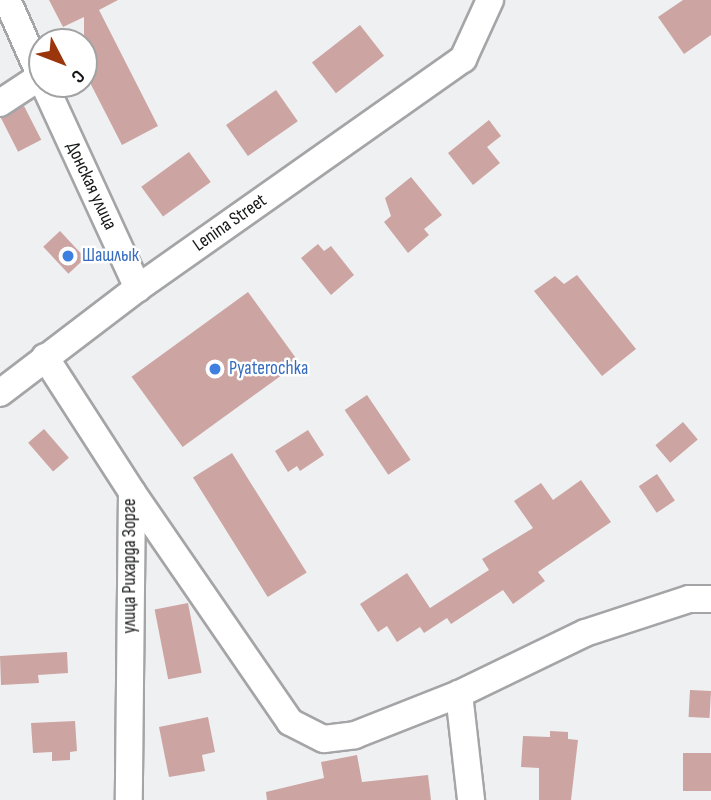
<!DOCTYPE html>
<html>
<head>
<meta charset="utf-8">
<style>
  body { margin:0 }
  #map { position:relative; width:711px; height:800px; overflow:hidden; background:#eff0f2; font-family:"Sofia Sans Condensed",sans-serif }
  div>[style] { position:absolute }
  .building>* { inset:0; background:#cca4a2; transform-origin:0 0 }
  .roads { filter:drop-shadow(2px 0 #a5a5a8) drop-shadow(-2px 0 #a5a5a8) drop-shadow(0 2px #a5a5a8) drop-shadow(0 -2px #a5a5a8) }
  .street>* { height:26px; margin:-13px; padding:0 13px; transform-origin:13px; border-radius:13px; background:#fff }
  .dots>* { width:19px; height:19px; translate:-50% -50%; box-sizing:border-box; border:4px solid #fff; border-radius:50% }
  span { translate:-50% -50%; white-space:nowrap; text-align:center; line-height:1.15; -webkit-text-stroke:5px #fff; paint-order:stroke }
  .street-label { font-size:19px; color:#151616 }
  .shop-label { font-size:19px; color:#366cbe }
  .left { translate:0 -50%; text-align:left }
  .north { position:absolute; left:28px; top:28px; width:70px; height:70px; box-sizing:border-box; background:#fff; border:2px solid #a1a2a2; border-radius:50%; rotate:132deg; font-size:19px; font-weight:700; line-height:28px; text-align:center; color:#151616 }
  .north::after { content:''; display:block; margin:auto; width:24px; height:32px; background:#9b360c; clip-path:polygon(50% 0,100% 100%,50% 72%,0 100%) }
</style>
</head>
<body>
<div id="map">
  <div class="building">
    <div style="clip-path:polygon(49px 0,118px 0,99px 10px,158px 126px,122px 145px,84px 71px,84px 17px,63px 27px)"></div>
    <div style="clip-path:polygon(683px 0,711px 0,711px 35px,684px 54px,658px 17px)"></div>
    <div style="left:360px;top:25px;width:39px;height:61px;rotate:52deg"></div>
    <div style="left:276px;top:90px;width:38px;height:61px;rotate:55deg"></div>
    <div style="left:24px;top:106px;width:38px;height:26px;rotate:63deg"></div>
    <div style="clip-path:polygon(489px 120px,501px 136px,487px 147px,500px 163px,473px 185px,448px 153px)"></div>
    <div style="left:189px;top:152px;width:37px;height:59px;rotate:54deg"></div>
    <div style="clip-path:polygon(411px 177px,442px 215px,424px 229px,429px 235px,408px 253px,384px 222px,391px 216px,385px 198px)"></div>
    <div style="left:60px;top:231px;width:37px;height:23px;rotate:47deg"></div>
    <div style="clip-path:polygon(318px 244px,324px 251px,331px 246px,354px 275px,331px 295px,301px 258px)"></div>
    <div style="clip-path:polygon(577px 275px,636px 349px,602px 376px,534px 291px,555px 276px,564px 284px)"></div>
    <div style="left:248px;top:292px;width:87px;height:144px;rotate:54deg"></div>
    <div style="left:367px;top:395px;width:78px;height:27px;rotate:56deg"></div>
    <div style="left:683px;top:422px;width:23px;height:36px;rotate:50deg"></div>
    <div style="left:44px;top:429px;width:38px;height:21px;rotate:49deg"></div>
    <div style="clip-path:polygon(308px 430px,324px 455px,300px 471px,297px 466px,288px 472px,275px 451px)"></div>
    <div style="left:232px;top:453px;width:141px;height:46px;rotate:58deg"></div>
    <div style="left:657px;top:474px;width:32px;height:22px;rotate:56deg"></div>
    <div style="clip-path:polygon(581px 480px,611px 522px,538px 572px,545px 581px,513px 604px,503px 590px,451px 624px,447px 618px,424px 633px,420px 627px,397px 642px,387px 626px,378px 632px,360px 604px,407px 573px,430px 608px,489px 570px,482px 559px,533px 528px,514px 501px,541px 483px,553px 500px)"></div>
    <div style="left:188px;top:603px;width:71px;height:34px;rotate:79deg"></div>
    <div style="clip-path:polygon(67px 652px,68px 673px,38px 675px,39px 683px,1px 685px,0 656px)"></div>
    <div style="left:690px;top:690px;width:21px;height:27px;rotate:3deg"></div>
    <div style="clip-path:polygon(208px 717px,215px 752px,202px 755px,205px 771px,169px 777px,159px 727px)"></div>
    <div style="clip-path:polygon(75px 721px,77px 751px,70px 752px,70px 760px,52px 761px,52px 752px,33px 753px,31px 723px)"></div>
    <div style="clip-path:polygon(550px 731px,568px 732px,568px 739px,578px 740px,571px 800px,539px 800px,539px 768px,521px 767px,523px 736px,550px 737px)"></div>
    <div style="left:711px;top:753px;width:38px;height:28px;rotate:90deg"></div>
    <div style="clip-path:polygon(357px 755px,362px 782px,428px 775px,431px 800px,267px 800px,266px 792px,324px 778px,321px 762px)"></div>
  </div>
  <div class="roads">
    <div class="street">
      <div style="left:7px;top:0;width:86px;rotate:66.1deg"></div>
      <div style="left:44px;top:84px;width:225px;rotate:65.3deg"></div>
      <div style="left:0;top:103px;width:49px;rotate:-33.4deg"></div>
      <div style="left:45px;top:357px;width:161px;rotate:57.2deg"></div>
      <div style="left:132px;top:492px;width:308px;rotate:90.6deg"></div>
      <div style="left:0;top:393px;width:173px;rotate:-37.3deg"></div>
      <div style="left:138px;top:288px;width:398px;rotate:-35.2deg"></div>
      <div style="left:463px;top:59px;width:65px;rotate:-65.4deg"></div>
      <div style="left:132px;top:492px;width:279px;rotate:55.5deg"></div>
      <div style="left:290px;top:722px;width:38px;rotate:27deg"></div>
      <div style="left:324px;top:739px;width:31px;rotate:-7deg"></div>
      <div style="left:355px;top:735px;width:112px;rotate:-21.5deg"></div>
      <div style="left:459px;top:694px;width:140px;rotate:-25.8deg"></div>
      <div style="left:585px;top:633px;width:109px;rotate:-18.1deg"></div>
      <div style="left:689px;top:599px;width:22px"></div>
      <div style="left:459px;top:694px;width:107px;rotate:83.5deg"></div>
    </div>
  </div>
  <div class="dots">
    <div style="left:68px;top:256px;background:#3f7fe0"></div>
    <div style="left:215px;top:369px;background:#3f7fe0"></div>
  </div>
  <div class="street-label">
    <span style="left:91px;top:186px;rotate:65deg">Донская улица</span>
    <span style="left:230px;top:223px;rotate:-35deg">Lenina Street</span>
    <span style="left:130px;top:566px;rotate:-90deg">улица Рихарда Зорге</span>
  </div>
  <div class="shop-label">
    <span class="left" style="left:82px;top:256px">Шашлык</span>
    <span class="left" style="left:229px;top:369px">Pyaterochka</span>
  </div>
  <div class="north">С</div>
</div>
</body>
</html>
